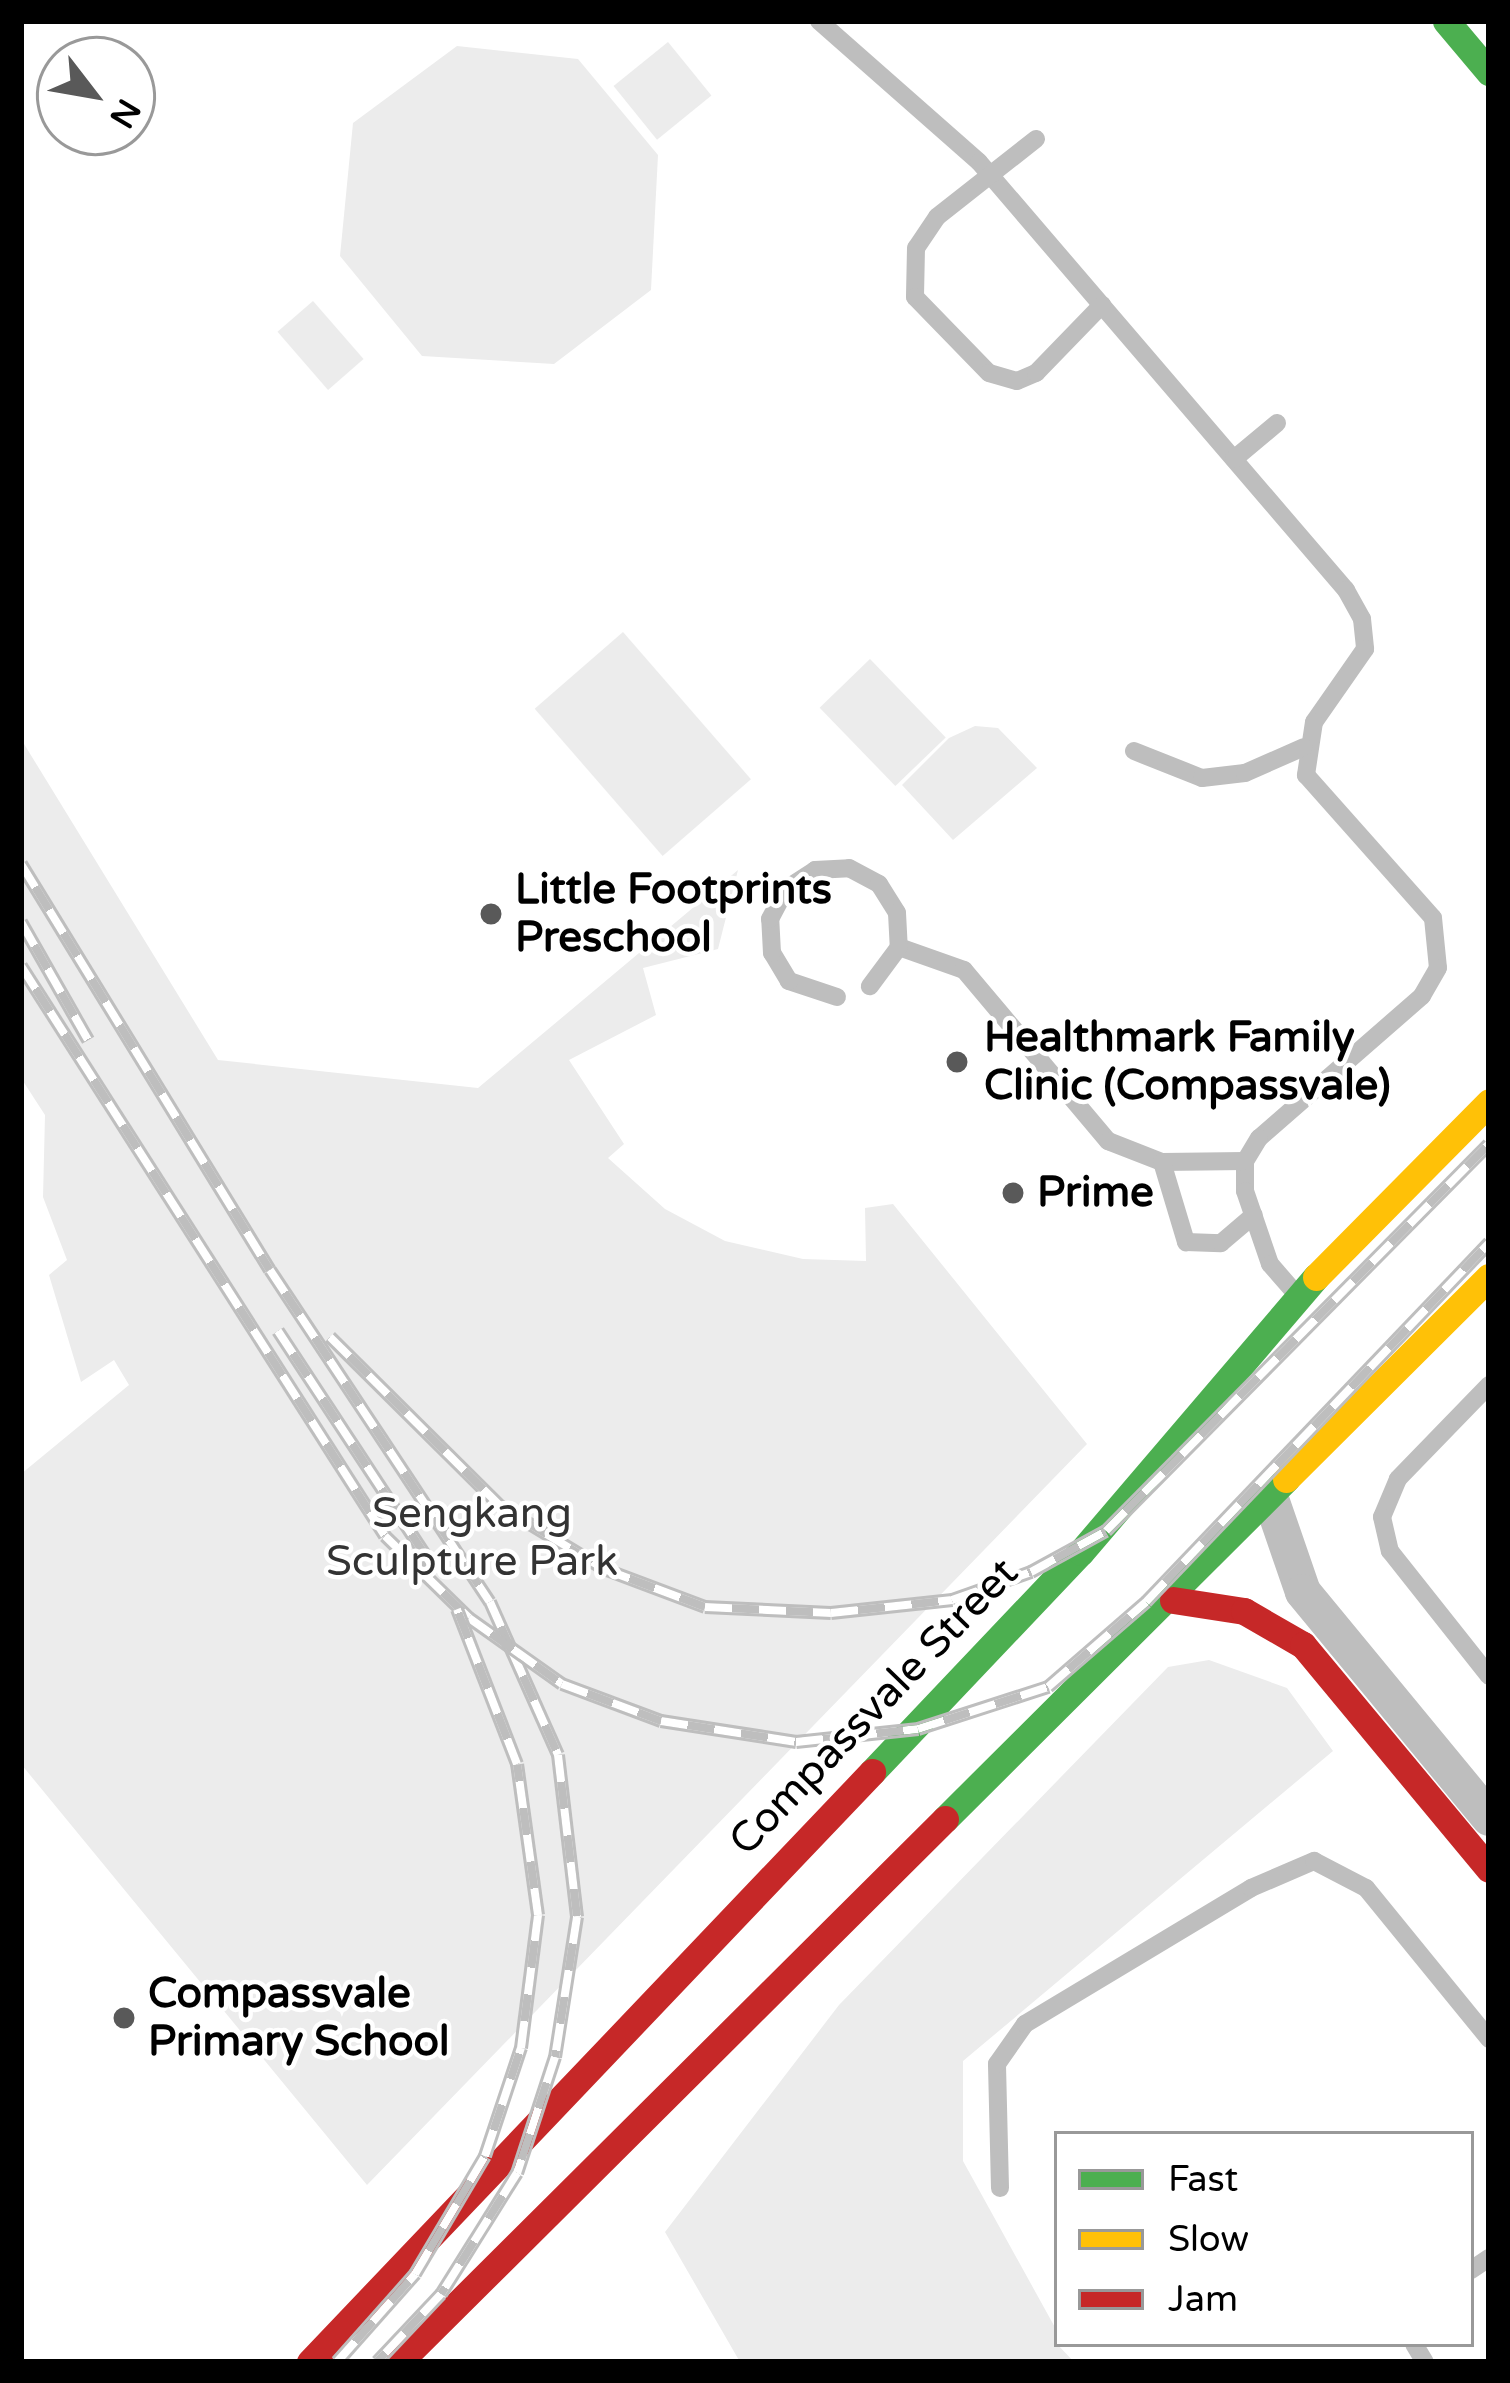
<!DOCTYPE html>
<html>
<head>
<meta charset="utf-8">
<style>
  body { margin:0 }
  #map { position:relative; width:1510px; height:2383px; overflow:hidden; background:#fff; font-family:"Varela Round",sans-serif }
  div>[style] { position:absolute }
  .green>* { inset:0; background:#ececec; transform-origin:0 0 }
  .lane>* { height:18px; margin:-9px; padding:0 9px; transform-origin:9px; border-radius:9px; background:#bebebe }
  .street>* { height:36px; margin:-18px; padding:0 18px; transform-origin:18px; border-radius:18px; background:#bebebe }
  .fast>* { height:27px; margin:-13.5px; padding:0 13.5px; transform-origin:13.5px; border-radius:13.5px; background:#4caf50 }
  .slow>* { height:27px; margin:-13.5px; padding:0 13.5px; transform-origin:13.5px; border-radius:13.5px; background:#ffc107 }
  .jam>* { height:27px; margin:-13.5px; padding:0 13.5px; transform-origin:13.5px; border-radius:13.5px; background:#c62828 }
  .rail>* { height:14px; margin-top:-7px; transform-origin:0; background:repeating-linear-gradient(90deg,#fff 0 27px,#bebebe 0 54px); box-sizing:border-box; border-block:3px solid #bebebe }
  .dots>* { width:33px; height:33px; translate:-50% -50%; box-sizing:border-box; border:6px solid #fff; border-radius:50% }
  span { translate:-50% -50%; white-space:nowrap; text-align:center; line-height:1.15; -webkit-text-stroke:9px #fff; paint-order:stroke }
  .poi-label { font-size:42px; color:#000; font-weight:700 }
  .left { translate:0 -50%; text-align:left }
  .park-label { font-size:42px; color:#333 }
  .street-label { font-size:42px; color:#000 }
  .frame { position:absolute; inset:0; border:24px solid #000; pointer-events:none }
  .legend { position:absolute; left:1054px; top:2131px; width:420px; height:216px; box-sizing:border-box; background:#fff; border:3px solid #999; margin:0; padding:15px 21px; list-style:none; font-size:36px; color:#000 }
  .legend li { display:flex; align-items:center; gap:24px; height:60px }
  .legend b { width:60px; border:3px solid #999 }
  .north { position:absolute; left:36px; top:36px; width:120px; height:120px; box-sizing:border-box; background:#fff; border:3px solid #999; border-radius:50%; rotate:121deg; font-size:33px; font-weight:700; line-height:48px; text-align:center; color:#000 }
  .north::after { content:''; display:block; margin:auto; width:42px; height:54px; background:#595959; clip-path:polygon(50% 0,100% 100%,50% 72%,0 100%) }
</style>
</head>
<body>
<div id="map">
  <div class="green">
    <div style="left:668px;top:42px;width:69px;height:70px;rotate:51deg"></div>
    <div style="clip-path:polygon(457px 46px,578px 59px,658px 155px,651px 290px,554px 364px,422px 356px,340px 256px,353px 123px)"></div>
    <div style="left:313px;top:301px;width:77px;height:47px;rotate:49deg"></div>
    <div style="left:623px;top:632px;width:195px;height:117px;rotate:49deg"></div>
    <div style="left:870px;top:659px;width:109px;height:70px;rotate:46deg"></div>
    <div style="clip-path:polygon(975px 726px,998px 728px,1037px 768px,953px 840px,902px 785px,949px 738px)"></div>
    <div style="clip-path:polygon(21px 739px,218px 1060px,478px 1088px,738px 870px,718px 949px,643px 968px,656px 1015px,569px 1060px,624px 1144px,608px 1158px,665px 1209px,725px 1241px,803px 1259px,866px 1261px,865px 1208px,893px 1204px,1087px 1444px,367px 2185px,21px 1764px,21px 1474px,129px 1385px,114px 1360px,81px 1382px,49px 1275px,67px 1260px,43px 1197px,45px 1115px,21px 1078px)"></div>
    <div style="clip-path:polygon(1209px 1660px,1287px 1688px,1333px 1751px,963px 2061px,963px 2161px,1057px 2331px,1057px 2344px,1074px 2362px,740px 2362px,665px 2232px,839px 2005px,1168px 1667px)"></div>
  </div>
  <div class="lane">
    <div style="left:819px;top:21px;width:213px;rotate:41.4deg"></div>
    <div style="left:979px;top:162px;width:564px;rotate:49.39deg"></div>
    <div style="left:1346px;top:590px;width:33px;rotate:61deg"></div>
    <div style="left:1362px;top:619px;width:30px;rotate:84deg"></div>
    <div style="left:1365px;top:649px;width:89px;rotate:124.9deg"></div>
    <div style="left:1314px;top:722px;width:54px;rotate:98.6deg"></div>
    <div style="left:1306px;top:775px;width:191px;rotate:48.4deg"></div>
    <div style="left:1433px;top:918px;width:50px;rotate:84.3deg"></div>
    <div style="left:1438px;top:968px;width:32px;rotate:120deg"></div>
    <div style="left:1422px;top:996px;width:216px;rotate:138.9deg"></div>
    <div style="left:1259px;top:1138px;width:27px;rotate:121deg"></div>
    <div style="left:1245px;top:1161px;width:30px;rotate:90deg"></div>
    <div style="left:1245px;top:1191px;width:77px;rotate:71.1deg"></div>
    <div style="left:1270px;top:1264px;width:40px;rotate:49deg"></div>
    <div style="left:1036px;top:139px;width:126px;rotate:141.8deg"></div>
    <div style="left:937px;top:217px;width:37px;rotate:124deg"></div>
    <div style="left:916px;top:248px;width:49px;rotate:91.2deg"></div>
    <div style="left:915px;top:297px;width:106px;rotate:45.8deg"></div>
    <div style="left:989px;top:373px;width:29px;rotate:16deg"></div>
    <div style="left:1017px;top:381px;width:21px;rotate:-23deg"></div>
    <div style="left:1036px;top:373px;width:95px;rotate:-45.9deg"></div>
    <div style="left:1234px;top:459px;width:56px;rotate:-39.9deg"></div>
    <div style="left:1134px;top:751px;width:73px;rotate:21.7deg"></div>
    <div style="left:1202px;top:778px;width:43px;rotate:-6.6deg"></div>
    <div style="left:1245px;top:773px;width:64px;rotate:-23.8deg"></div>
    <div style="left:899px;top:947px;width:69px;rotate:19.5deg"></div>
    <div style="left:964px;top:970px;width:224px;rotate:49.9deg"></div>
    <div style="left:1108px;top:1141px;width:58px;rotate:21.3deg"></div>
    <div style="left:1162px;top:1162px;width:83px;rotate:-0.7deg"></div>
    <div style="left:837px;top:997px;width:51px;rotate:-161.6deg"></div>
    <div style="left:789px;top:981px;width:33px;rotate:-121deg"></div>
    <div style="left:772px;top:953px;width:34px;rotate:-93deg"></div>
    <div style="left:770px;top:919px;width:34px;rotate:-62deg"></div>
    <div style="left:786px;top:889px;width:35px;rotate:-33deg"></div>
    <div style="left:815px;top:870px;width:34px;rotate:-3deg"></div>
    <div style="left:849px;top:868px;width:34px;rotate:28deg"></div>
    <div style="left:879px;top:884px;width:34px;rotate:58deg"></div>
    <div style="left:897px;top:913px;width:34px;rotate:87deg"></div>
    <div style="left:899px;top:947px;width:49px;rotate:126.6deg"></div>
    <div style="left:1162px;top:1162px;width:84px;rotate:73.3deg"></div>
    <div style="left:1186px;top:1242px;width:35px;rotate:2deg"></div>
    <div style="left:1221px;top:1243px;width:43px;rotate:-40.3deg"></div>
    <div style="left:1489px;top:1385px;width:131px;rotate:134.1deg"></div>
    <div style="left:1398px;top:1479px;width:41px;rotate:112.8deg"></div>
    <div style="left:1382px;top:1517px;width:35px;rotate:77deg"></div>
    <div style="left:1390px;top:1551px;width:159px;rotate:51.6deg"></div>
    <div style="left:1000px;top:2188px;width:124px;rotate:-91.4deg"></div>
    <div style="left:997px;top:2064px;width:49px;rotate:-55deg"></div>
    <div style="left:1025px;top:2024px;width:264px;rotate:-31deg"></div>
    <div style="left:1251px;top:1888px;width:69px;rotate:-23.2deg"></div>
    <div style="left:1314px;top:1861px;width:59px;rotate:27.4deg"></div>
    <div style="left:1366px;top:1888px;width:195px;rotate:50.8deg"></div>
    <div style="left:1471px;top:2270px;width:22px;rotate:-34deg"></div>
    <div style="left:1414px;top:2344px;width:21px;rotate:59deg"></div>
  </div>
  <div class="street">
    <div style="left:1271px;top:1499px;width:98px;rotate:71deg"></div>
    <div style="left:1303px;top:1592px;width:293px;rotate:50.5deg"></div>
  </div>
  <div class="fast">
    <div style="left:1446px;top:21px;width:67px;rotate:49.9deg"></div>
    <div style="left:872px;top:1772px;width:303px;rotate:-46.5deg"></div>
    <div style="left:1081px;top:1552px;width:362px;rotate:-49.5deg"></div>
    <div style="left:945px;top:1819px;width:482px;rotate:-44.9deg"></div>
  </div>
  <div class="slow">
    <div style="left:1316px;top:1277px;width:246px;rotate:-45.3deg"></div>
    <div style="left:1286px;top:1479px;width:286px;rotate:-44.9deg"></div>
  </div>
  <div class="jam">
    <div style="left:1173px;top:1600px;width:72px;rotate:8.8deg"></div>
    <div style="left:1244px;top:1611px;width:68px;rotate:30deg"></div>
    <div style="left:1303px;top:1645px;width:291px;rotate:50.3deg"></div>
    <div style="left:310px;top:2362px;width:815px;rotate:-46.39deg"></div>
    <div style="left:399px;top:2362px;width:770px;rotate:-44.84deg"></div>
  </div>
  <div class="rail">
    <div style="left:21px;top:864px;width:476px;rotate:58.5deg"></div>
    <div style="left:270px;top:1270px;width:398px;rotate:56.5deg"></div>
    <div style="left:490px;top:1602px;width:167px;rotate:66deg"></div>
    <div style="left:558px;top:1755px;width:163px;rotate:83.3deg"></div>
    <div style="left:577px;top:1917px;width:142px;rotate:98.9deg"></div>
    <div style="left:555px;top:2057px;width:122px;rotate:108.1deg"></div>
    <div style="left:517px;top:2173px;width:143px;rotate:122.1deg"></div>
    <div style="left:441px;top:2294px;width:93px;rotate:133.3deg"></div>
    <div style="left:21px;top:922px;width:136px;rotate:60.4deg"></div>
    <div style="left:21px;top:966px;width:676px;rotate:57.44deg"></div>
    <div style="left:385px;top:1536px;width:117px;rotate:44.3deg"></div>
    <div style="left:469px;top:1618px;width:114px;rotate:35.4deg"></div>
    <div style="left:562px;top:1684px;width:106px;rotate:20.5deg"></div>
    <div style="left:661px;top:1721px;width:137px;rotate:8.8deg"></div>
    <div style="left:796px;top:1742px;width:123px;rotate:-6.1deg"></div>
    <div style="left:918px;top:1729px;width:137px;rotate:-17.9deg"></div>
    <div style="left:1048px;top:1687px;width:130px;rotate:-40.9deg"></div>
    <div style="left:1146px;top:1602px;width:497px;rotate:-46.3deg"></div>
    <div style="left:278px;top:1331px;width:282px;rotate:56.7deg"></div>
    <div style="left:330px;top:1337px;width:240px;rotate:44.8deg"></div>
    <div style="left:500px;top:1506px;width:122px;rotate:31.2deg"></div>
    <div style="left:604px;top:1569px;width:108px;rotate:20.6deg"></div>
    <div style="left:705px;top:1607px;width:126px;rotate:2.7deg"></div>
    <div style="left:831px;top:1613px;width:122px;rotate:-6.1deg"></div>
    <div style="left:952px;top:1600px;width:84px;rotate:-19.5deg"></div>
    <div style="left:1031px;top:1572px;width:85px;rotate:-28.7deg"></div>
    <div style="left:1106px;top:1531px;width:544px;rotate:-45.3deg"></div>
    <div style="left:337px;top:2362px;width:118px;rotate:-48.4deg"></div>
    <div style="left:415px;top:2274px;width:137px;rotate:-59.3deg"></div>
    <div style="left:485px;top:2156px;width:114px;rotate:-71.6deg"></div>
    <div style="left:521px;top:2048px;width:134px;rotate:-82.7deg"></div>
    <div style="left:538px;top:1915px;width:152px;rotate:-97.9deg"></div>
    <div style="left:517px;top:1764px;width:166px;rotate:-111.2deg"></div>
  </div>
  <div class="dots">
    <div style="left:491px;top:914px;background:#595959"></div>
    <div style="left:957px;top:1062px;background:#595959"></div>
    <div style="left:1013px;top:1193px;background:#595959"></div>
    <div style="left:124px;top:2018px;background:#595959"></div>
  </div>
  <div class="poi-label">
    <span class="left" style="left:515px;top:914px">Little Footprints<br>Preschool</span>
    <span class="left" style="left:984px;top:1062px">Healthmark Family<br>Clinic (Compassvale)</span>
    <span class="left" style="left:1037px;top:1193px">Prime</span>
    <span class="left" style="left:148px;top:2018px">Compassvale<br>Primary School</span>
  </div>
  <div class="park-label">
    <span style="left:472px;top:1538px">Sengkang<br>Sculpture Park</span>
  </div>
  <div class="street-label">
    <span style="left:874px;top:1707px;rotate:-46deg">Compassvale Street</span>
  </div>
  <div class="frame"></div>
  <ul class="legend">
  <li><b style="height:15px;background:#4caf50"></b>Fast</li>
  <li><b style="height:15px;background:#ffc107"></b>Slow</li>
  <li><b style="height:15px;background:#c62828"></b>Jam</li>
  </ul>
  <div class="north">N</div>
</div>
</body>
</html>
